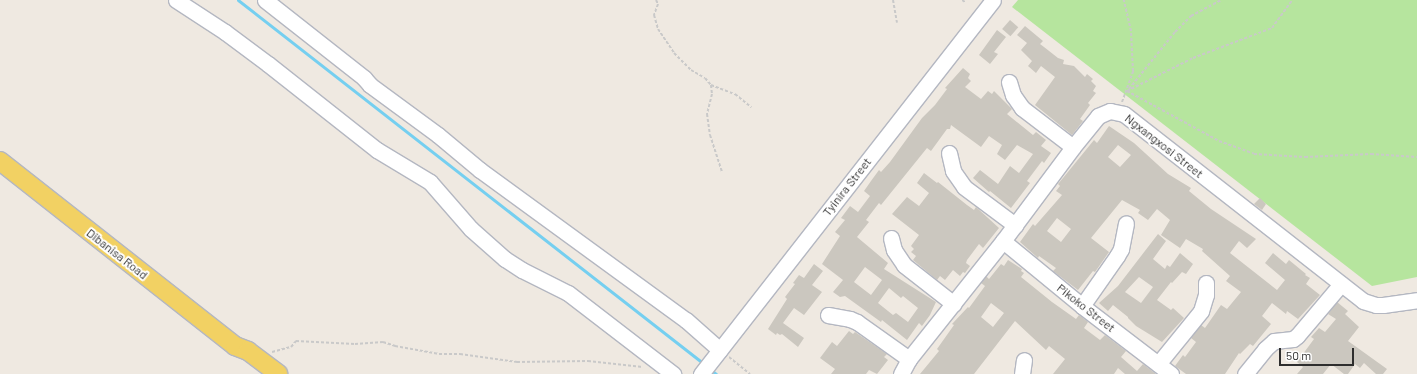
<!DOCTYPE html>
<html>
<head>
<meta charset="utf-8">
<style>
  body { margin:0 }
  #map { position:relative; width:1417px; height:374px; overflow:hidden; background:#efe9e1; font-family:Barlow,sans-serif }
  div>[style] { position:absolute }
  .green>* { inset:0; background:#b6e59e }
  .stream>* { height:3px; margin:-1.5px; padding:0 1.5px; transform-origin:1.5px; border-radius:1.5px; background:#75cff0 }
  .building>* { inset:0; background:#cbc7bf; transform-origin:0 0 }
  .path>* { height:2px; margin-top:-1px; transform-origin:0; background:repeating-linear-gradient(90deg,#c9c9c9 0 3px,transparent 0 5px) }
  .roads { filter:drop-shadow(1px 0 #b4b7c1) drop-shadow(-1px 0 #b4b7c1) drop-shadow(0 1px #b4b7c1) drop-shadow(0 -1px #b4b7c1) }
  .minor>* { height:15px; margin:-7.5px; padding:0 7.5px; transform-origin:7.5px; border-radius:7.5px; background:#fff }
  .major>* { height:18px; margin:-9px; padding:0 9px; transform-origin:9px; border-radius:9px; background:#f2d163 }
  span { translate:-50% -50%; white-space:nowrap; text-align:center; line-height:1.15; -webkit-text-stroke:4px #fff; paint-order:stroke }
  .street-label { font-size:12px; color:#2e2e2e }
  .scale { position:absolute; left:1279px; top:348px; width:75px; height:18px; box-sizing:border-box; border:2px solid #2e2e2e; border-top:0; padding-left:5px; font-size:12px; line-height:14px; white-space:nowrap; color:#2e2e2e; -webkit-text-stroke:3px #fff; paint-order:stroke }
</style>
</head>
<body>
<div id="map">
  <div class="green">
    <div style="clip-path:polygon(1018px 0,1417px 0,1417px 277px,1372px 286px,1012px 7px)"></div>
  </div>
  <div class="stream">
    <div style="left:238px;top:0;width:591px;rotate:37.99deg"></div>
    <div style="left:710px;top:369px;width:8px;rotate:40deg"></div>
  </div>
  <div class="building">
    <div style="left:1010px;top:20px;width:11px;height:12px;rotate:41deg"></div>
    <div style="clip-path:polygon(1025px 26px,1043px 41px,1040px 44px,1044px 47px,1058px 58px,1064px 60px,1063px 64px,1074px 66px,1085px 77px,1087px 74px,1093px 79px,1091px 81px,1096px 86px,1093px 91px,1096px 93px,1088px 103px,1090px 105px,1080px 119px,1083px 121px,1072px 135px,1035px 105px,1055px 77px,1041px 66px,1036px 73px,1028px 66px,1032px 61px,1021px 50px,1027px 43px,1017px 35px)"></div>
    <div style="clip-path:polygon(997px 30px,1006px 37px,994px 52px,998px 54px,990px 64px,979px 55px)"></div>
    <div style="clip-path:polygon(evenodd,963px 68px,970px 74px,968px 78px,971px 81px,965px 87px,981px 99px,988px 91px,992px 94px,994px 91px,1012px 109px,1007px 114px,1033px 135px,1036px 132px,1046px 140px,1041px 146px,1051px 153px,1044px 163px,1042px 161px,1027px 181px,1030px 183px,1011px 208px,990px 191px,989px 192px,973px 178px,980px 170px,998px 184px,1010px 166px,1019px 173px,1033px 154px,1017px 145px,1005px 160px,997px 154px,1002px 145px,989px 136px,981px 147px,951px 125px,950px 129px,947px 129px,931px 151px,927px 148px,881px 205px,879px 203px,866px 220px,869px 222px,857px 237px,888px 263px,884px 269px,936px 302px,930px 315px,922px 326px,919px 323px,907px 340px,882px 320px,881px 322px,845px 296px,840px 297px,833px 292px,843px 280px,822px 264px,840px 236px,835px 232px,845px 220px,841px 218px,850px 206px,858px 212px,870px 196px,864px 191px,871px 181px,879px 170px,881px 172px,890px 162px,922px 118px,935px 105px,947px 89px,945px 88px,963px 68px,865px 267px,882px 280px,871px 295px,854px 282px,865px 267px,963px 68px,889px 288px,901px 298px,903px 296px,918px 308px,908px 322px,896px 313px,893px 315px,878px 303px,889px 288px)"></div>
    <div style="clip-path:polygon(evenodd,1109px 126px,1134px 143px,1168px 174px,1191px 188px,1189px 191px,1211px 209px,1256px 239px,1247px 248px,1239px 241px,1230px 253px,1277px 290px,1285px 280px,1265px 263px,1273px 253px,1286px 264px,1289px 260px,1306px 274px,1305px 275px,1310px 278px,1306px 284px,1320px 295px,1298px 319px,1287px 311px,1286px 314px,1272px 303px,1262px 316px,1271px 324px,1253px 346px,1250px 344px,1240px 354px,1239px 353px,1225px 374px,1186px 374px,1175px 366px,1183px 355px,1185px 357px,1196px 342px,1191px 338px,1201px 325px,1205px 328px,1221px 305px,1227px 309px,1241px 292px,1226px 281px,1230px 276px,1202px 251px,1203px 249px,1186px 239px,1180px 248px,1161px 235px,1170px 220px,1157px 209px,1148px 220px,1138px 213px,1140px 210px,1122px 200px,1091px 238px,1109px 252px,1095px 272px,1093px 271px,1078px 290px,1053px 271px,1056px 268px,1039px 256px,1038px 258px,1020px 242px,1033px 224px,1035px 226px,1062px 195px,1056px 191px,1060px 186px,1058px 184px,1063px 178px,1094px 140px,1097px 143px,1109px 126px,1118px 145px,1131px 155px,1120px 167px,1108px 157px,1118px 145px,1109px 126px,1057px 218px,1071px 229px,1061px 242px,1047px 231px,1057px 218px)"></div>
    <div style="clip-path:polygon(924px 173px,937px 183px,938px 182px,967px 205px,974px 210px,976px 207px,999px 228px,983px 248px,979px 244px,967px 260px,966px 263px,970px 266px,965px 273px,963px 272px,960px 276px,953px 270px,945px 280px,940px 276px,937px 280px,913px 260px,916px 256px,911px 252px,914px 249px,911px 246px,919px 235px,892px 214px,907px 197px,919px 206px,929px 193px,917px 183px)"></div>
    <div style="clip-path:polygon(1260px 198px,1266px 204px,1262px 210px,1254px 204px)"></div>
    <div style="clip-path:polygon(evenodd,1158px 234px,1166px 241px,1153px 259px,1165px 269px,1167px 265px,1170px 267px,1180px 253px,1193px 264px,1186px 274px,1182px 272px,1172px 283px,1171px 282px,1157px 300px,1171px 310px,1173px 308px,1184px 318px,1162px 342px,1136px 326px,1128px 318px,1128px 317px,1113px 305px,1108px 311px,1099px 303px,1118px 286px,1158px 234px,1139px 277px,1153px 287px,1141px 303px,1125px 292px,1139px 277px)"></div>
    <div style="clip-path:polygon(evenodd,1008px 260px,1022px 269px,1021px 271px,1024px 273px,1021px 277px,1052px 302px,1076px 319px,1079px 315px,1088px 322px,1084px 328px,1100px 340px,1105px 335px,1126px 351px,1121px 357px,1137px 371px,1143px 364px,1156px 374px,1125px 374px,1118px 368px,1114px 374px,1053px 374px,1065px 359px,1049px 346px,1046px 350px,1015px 321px,974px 374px,920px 374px,939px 351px,937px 349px,954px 325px,952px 324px,968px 307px,969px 308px,985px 286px,981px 283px,986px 276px,989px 279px,1001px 264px,1004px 266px,1008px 260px,991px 303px,1004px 313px,993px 327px,981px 317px,991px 303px)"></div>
    <div style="clip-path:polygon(814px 264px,823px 271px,812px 285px,822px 292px,804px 315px,794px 308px,783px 323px,804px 338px,798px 347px,782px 334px,780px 335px,777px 333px,776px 335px,768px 329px,787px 299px,785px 297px,795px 284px,793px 283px,799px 275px,804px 278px)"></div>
    <div style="clip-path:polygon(1337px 302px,1348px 311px,1345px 314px,1359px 327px,1348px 341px,1387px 369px,1383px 374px,1376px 374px,1364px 363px,1360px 368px,1355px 364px,1348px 374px,1344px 374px,1331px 364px,1323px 374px,1297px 374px,1303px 367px,1297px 362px,1314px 339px,1311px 337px,1319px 328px,1325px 332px,1336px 319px,1328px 314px)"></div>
    <div style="clip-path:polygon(849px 331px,853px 334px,855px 332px,887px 354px,884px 357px,888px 360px,877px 374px,869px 370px,866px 374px,831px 374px,835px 369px,820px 358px,832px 342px,837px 346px)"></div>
  </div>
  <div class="path">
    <div style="left:656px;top:0;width:4px;rotate:63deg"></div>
    <div style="left:658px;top:4px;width:12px;rotate:110deg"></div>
    <div style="left:654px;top:15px;width:15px;rotate:74deg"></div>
    <div style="left:658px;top:29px;width:29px;rotate:56deg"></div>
    <div style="left:674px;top:53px;width:24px;rotate:45deg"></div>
    <div style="left:691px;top:70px;width:16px;rotate:30deg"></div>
    <div style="left:705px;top:78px;width:9px;rotate:49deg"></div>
    <div style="left:711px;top:85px;width:26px;rotate:21deg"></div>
    <div style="left:735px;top:94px;width:21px;rotate:39deg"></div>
    <div style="left:893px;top:0;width:23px;rotate:80deg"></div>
    <div style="left:962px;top:0;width:4px;rotate:34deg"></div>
    <div style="left:711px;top:85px;width:9px;rotate:84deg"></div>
    <div style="left:712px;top:94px;width:21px;rotate:104deg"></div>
    <div style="left:707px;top:114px;width:21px;rotate:82deg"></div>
    <div style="left:710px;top:135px;width:39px;rotate:72deg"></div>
    <div style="left:1129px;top:89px;width:73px;rotate:-51.1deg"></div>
    <div style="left:1175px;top:32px;width:23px;rotate:-45deg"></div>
    <div style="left:1191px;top:16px;width:34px;rotate:-28deg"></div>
    <div style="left:1127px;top:91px;width:105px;rotate:28.5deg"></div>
    <div style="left:1219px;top:141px;width:37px;rotate:20deg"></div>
    <div style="left:1254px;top:154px;width:51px;rotate:3.4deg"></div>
    <div style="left:1305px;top:157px;width:66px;rotate:-2.6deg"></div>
    <div style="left:1371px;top:154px;width:46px;rotate:3.7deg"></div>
    <div style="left:1127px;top:91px;width:74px;rotate:-26.6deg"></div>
    <div style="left:1193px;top:58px;width:85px;rotate:-20.8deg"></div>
    <div style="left:1272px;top:28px;width:34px;rotate:-54deg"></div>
    <div style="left:1122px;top:102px;width:33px;rotate:-70deg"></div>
    <div style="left:1133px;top:71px;width:40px;rotate:-92.9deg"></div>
    <div style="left:1131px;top:31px;width:32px;rotate:-103deg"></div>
    <div style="left:272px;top:352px;width:20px;rotate:-15deg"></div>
    <div style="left:291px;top:347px;width:8px;rotate:-50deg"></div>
    <div style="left:296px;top:341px;width:59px;rotate:2.9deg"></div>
    <div style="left:355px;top:344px;width:28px;rotate:-4deg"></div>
    <div style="left:383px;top:342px;width:13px;rotate:18deg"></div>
    <div style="left:395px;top:346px;width:45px;rotate:10.3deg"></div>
    <div style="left:439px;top:354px;width:21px"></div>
    <div style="left:460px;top:354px;width:58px;rotate:8deg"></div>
    <div style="left:517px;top:362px;width:71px;rotate:-0.8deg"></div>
    <div style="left:588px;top:361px;width:55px;rotate:6.2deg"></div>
    <div style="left:729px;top:357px;width:27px;rotate:39deg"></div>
  </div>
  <div class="roads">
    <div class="minor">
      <div style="left:176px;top:0;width:59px;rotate:33.1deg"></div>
      <div style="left:225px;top:32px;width:54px;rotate:36.7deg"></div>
      <div style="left:268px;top:64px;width:139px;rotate:38.3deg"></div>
      <div style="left:377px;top:150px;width:62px;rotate:31.1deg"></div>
      <div style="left:430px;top:182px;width:62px;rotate:48.9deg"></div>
      <div style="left:471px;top:229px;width:45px;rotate:41.4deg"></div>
      <div style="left:505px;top:259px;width:20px;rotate:33deg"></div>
      <div style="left:522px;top:270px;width:51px;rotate:26.6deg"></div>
      <div style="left:568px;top:293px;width:133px;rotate:37.6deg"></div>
      <div style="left:265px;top:0;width:126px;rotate:38.2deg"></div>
      <div style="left:364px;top:78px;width:9px;rotate:49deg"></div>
      <div style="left:370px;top:85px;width:84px;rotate:36.3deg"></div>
      <div style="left:438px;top:135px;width:55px;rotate:39.8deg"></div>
      <div style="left:480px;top:170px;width:255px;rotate:36.1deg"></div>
      <div style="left:686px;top:320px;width:45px;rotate:41.4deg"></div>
      <div style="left:1009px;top:82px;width:14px;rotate:73deg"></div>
      <div style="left:1013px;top:95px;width:16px;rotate:55deg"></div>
      <div style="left:1022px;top:108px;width:64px;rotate:37.4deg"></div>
      <div style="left:949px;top:153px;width:18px;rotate:77deg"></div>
      <div style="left:953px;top:171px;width:19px;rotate:55deg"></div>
      <div style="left:964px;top:187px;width:64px;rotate:36.7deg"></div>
      <div style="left:891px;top:238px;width:12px;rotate:76deg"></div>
      <div style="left:894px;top:250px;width:18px;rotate:56deg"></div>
      <div style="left:904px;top:265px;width:63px;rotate:38deg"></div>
      <div style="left:1003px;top:241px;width:102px;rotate:39.4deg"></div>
      <div style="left:1082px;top:306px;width:112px;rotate:37.4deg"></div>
      <div style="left:1082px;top:306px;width:61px;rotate:-55deg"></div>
      <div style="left:1117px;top:256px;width:8px;rotate:-60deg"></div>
      <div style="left:1121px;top:249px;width:26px;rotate:-79deg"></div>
      <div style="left:828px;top:315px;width:22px;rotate:10deg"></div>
      <div style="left:850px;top:319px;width:8px;rotate:23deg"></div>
      <div style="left:857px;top:322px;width:64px;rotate:35.4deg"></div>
      <div style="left:1158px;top:364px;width:68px;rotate:-50.9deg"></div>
      <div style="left:1201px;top:311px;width:17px;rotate:-73deg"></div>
      <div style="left:1206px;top:295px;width:12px;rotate:-90deg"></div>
      <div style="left:701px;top:374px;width:474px;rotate:-52deg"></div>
      <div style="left:901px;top:374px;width:17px;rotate:-62deg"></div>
      <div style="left:909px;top:359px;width:151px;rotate:-51.5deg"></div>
      <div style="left:1003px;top:241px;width:117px;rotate:-53.3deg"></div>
      <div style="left:1073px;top:147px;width:40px;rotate:-51deg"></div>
      <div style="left:1098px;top:116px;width:13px;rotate:-23deg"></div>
      <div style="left:1110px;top:111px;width:14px;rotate:12deg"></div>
      <div style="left:1124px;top:114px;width:303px;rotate:38deg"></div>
      <div style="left:1363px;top:301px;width:14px;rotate:17deg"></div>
      <div style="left:1376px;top:305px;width:7px"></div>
      <div style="left:1383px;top:305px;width:34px;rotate:-8deg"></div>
      <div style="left:1022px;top:374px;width:14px;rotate:-82deg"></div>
      <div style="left:1245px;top:374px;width:32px;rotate:-51deg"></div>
      <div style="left:1265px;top:349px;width:12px;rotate:-42deg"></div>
      <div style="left:1274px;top:341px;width:19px;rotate:-6deg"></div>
      <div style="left:1293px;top:339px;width:5px;rotate:-37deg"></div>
      <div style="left:1297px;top:336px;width:68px;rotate:-49.8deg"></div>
    </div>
    <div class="major">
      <div style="left:0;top:161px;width:299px;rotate:38.2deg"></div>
      <div style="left:235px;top:346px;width:14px;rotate:21deg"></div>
      <div style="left:248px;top:351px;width:38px;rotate:37deg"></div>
    </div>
  </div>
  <div class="street-label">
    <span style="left:1164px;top:146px;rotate:38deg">Ngxangxosi Street</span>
    <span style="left:847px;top:187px;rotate:-52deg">Tyinira Street</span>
    <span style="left:117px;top:254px;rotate:38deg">Dibanisa Road</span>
    <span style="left:1086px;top:308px;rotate:38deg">Pikoko Street</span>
  </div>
  <div class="scale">50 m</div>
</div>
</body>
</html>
